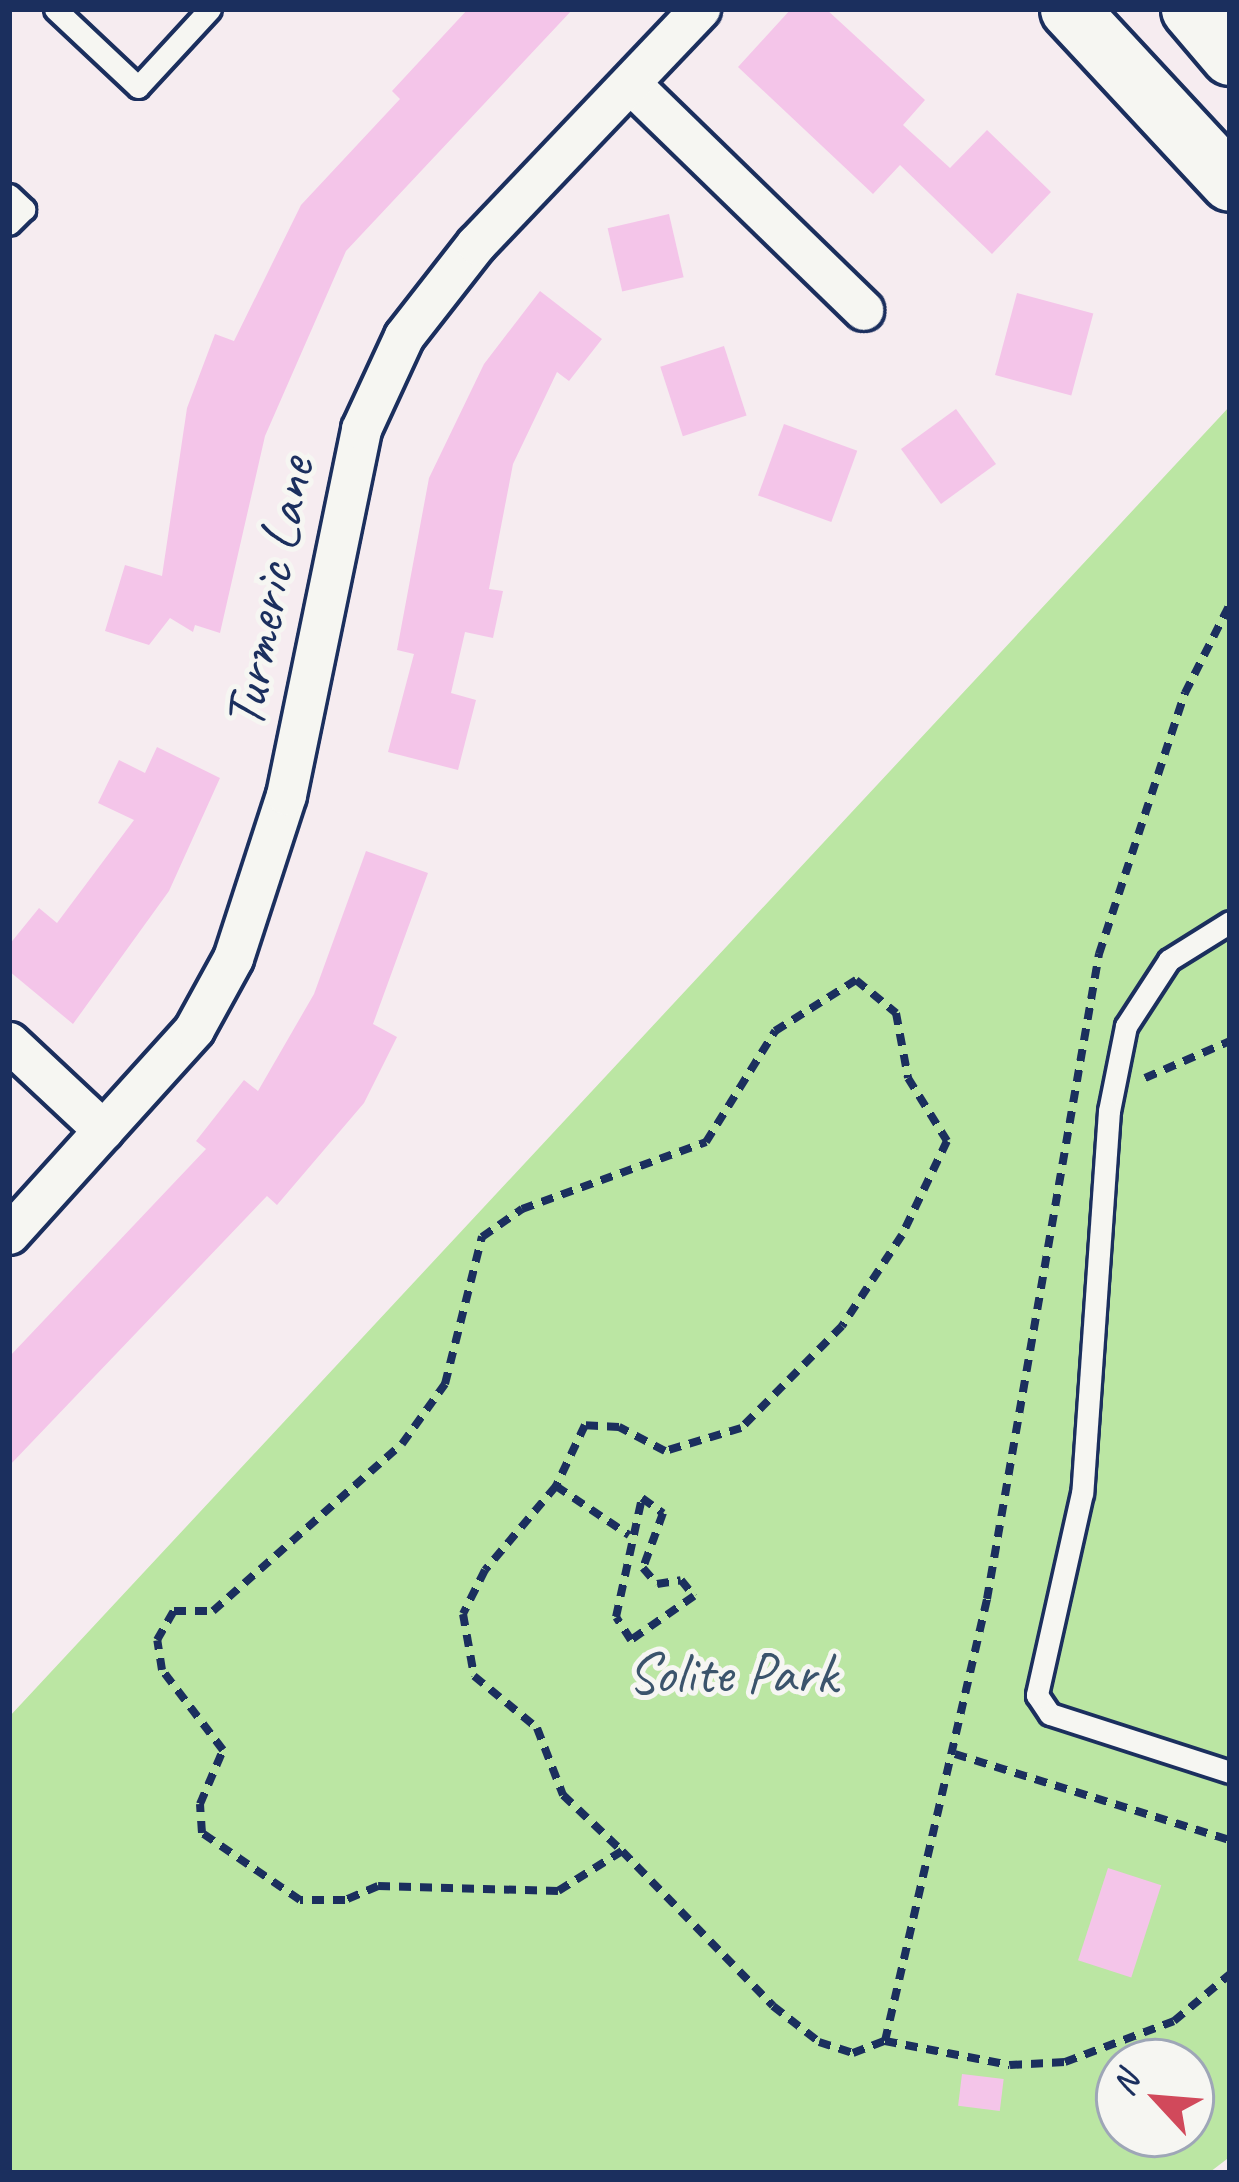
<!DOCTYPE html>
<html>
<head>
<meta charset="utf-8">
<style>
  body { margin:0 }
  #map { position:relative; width:1239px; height:2182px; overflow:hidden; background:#f6ecf0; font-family:Caveat,sans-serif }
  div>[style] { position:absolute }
  .green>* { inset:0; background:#bbe6a3 }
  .building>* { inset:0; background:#f4c5e9; transform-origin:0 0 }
  .path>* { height:8px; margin-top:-4px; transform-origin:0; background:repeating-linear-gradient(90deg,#1b2f5e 0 12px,transparent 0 21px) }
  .roads { filter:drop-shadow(3px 0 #1b2f5e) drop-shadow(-3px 0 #1b2f5e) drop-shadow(0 3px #1b2f5e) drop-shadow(0 -3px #1b2f5e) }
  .service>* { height:21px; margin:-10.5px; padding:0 10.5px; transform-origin:10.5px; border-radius:10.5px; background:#f6f6f2 }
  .minor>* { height:39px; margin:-19.5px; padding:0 19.5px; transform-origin:19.5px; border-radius:19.5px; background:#f6f6f2 }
  .secondary>* { height:57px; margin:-28.5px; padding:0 28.5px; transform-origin:28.5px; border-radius:28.5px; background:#f6f6f2 }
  span { translate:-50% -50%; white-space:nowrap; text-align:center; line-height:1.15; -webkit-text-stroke:10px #f6f6f2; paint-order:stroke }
  .street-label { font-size:57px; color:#1b2f5e }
  .park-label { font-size:57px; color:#3b546c }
  .frame { position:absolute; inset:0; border:12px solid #1b2f5e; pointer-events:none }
  .north { position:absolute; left:1095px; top:2038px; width:120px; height:120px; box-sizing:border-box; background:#f6f6f2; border:3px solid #9ea6b7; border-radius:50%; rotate:296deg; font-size:33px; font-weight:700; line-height:48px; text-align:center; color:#1b2f5e }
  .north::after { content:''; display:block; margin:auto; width:42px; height:54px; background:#d1495b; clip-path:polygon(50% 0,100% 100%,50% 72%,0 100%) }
</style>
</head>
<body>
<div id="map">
  <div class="green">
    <div style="clip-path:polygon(evenodd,1230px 406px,1227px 2159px,1210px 2172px,1169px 2173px,9px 2173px,9px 1717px,1230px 406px,1119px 2062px,1191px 2062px,1191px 2134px,1119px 2134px,1119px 2062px)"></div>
  </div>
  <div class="building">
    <div style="clip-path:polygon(468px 9px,573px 9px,346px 251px,265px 436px,220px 633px,195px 625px,193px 632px,170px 618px,149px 645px,105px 631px,125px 565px,162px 576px,187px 408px,215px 334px,234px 341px,301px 205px,400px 99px,392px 91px)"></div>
    <div style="clip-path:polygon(791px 9px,826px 9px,925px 100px,903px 125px,950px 168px,987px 130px,1051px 192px,992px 254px,900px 165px,873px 194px,738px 67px)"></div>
    <div style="left:669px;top:214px;width:65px;height:63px;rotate:77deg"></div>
    <div style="clip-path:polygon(540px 291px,602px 339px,569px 381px,557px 372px,513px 464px,489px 589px,503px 591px,493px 638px,465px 632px,451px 693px,476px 700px,458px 770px,388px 752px,414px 654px,397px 650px,429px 478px,484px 364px)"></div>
    <div style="left:1017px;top:293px;width:79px;height:85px;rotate:15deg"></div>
    <div style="left:724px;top:346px;width:73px;height:67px;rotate:72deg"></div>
    <div style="left:956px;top:409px;width:68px;height:68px;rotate:54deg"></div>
    <div style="left:784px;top:424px;width:78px;height:76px;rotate:20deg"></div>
    <div style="clip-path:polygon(157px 747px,220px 778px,169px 891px,73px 1024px,9px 971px,9px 945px,39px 908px,57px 923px,134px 820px,98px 803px,119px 760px,145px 773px)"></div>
    <div style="clip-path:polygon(366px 851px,428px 873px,373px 1024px,397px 1037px,364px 1103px,277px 1205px,267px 1196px,9px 1466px,9px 1357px,206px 1149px,196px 1141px,244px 1080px,258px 1091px,314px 994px)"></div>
    <div style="left:1108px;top:1868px;width:56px;height:97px;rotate:18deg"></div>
    <div style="left:962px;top:2074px;width:42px;height:32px;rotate:7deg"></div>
  </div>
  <div class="path">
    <div style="left:856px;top:980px;width:52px;rotate:39.5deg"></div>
    <div style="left:896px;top:1013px;width:66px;rotate:79.5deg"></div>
    <div style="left:908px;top:1078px;width:74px;rotate:58.2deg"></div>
    <div style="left:947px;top:1141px;width:104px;rotate:115.6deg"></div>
    <div style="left:902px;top:1235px;width:109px;rotate:123.4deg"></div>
    <div style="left:842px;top:1326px;width:144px;rotate:134.7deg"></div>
    <div style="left:741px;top:1428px;width:79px;rotate:163.2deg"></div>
    <div style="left:665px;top:1451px;width:52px;rotate:-152.4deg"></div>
    <div style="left:619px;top:1427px;width:34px;rotate:-177deg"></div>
    <div style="left:585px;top:1425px;width:68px;rotate:115.4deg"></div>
    <div style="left:556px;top:1486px;width:110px;rotate:130.2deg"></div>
    <div style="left:485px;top:1570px;width:49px;rotate:116.6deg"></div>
    <div style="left:463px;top:1614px;width:63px;rotate:79.9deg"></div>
    <div style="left:474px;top:1676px;width:82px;rotate:39.5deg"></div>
    <div style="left:537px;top:1728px;width:72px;rotate:68.8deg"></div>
    <div style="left:563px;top:1795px;width:81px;rotate:43.5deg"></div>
    <div style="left:622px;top:1851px;width:75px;rotate:148deg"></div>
    <div style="left:558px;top:1891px;width:180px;rotate:-178.4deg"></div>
    <div style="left:378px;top:1886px;width:36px;rotate:157deg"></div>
    <div style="left:345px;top:1900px;width:45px;rotate:180deg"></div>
    <div style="left:300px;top:1900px;width:119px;rotate:-145.6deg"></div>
    <div style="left:202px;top:1833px;width:29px;rotate:-94deg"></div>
    <div style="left:200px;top:1804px;width:59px;rotate:-66.9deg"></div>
    <div style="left:223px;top:1750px;width:101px;rotate:-127.3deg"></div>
    <div style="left:162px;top:1670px;width:30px;rotate:-99deg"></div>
    <div style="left:157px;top:1640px;width:34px;rotate:-60deg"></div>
    <div style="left:174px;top:1611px;width:39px"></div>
    <div style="left:213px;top:1611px;width:252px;rotate:-41.5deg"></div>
    <div style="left:402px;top:1444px;width:74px;rotate:-54.4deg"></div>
    <div style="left:445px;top:1384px;width:152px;rotate:-75.9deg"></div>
    <div style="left:482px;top:1237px;width:49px;rotate:-35deg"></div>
    <div style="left:522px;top:1209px;width:196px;rotate:-20deg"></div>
    <div style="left:706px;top:1142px;width:131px;rotate:-58.1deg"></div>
    <div style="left:775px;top:1031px;width:96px;rotate:-32.2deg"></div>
    <div style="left:1145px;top:1078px;width:93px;rotate:-23.5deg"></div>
    <div style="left:556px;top:1486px;width:88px;rotate:33.9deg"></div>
    <div style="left:642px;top:1498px;width:26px;rotate:36deg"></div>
    <div style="left:663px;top:1513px;width:59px;rotate:110deg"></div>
    <div style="left:643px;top:1568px;width:21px;rotate:49deg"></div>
    <div style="left:657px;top:1584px;width:24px;rotate:-9deg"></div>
    <div style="left:681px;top:1580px;width:21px;rotate:51deg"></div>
    <div style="left:694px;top:1596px;width:77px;rotate:145.1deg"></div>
    <div style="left:631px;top:1640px;width:27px;rotate:-123deg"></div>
    <div style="left:616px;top:1617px;width:122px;rotate:-77.7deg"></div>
    <div style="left:955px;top:1754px;width:288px;rotate:17.4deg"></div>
    <div style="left:622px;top:1851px;width:216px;rotate:45.7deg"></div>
    <div style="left:773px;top:2006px;width:58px;rotate:38deg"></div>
    <div style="left:819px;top:2042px;width:36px;rotate:18deg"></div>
    <div style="left:853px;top:2053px;width:34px;rotate:-21deg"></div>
    <div style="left:885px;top:2041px;width:127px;rotate:10.9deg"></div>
    <div style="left:1010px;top:2065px;width:55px;rotate:-3.1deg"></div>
    <div style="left:1065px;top:2062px;width:116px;rotate:-20.6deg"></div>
    <div style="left:1174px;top:2021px;width:73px;rotate:-40deg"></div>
    <div style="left:885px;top:2041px;width:454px;rotate:-77deg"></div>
    <div style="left:987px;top:1599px;width:655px;rotate:-80.15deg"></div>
    <div style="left:1099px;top:954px;width:275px;rotate:-71.8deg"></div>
    <div style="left:1185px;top:693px;width:100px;rotate:-63.2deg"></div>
  </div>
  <div class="roads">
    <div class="service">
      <div style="left:55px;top:9px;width:114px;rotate:43.2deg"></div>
      <div style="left:138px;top:87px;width:106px;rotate:-47.3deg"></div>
      <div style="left:9px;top:195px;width:21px;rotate:43deg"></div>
      <div style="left:24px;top:209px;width:21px;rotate:135deg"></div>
      <div style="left:1230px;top:922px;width:72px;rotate:148.1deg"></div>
      <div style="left:1169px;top:960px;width:79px;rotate:123.1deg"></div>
      <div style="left:1126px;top:1026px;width:87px;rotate:101.3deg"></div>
      <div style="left:1109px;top:1111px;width:383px;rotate:94deg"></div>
      <div style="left:1082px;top:1493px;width:207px;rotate:102.6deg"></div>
      <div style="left:1037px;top:1695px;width:23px;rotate:56deg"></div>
      <div style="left:1050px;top:1714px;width:189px;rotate:17.9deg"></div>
    </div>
    <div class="minor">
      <div style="left:631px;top:84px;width:324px;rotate:44.2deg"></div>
      <div style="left:9px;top:1042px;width:129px;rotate:43.1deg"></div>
      <div style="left:9px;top:1234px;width:276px;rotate:-47.9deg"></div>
      <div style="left:194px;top:1029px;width:81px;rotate:-61.2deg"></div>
      <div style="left:233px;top:958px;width:171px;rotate:-72deg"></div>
      <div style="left:286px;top:795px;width:374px;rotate:-78.4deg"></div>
      <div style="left:361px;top:429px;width:102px;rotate:-65.2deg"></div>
      <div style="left:404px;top:336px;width:117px;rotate:-52deg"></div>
      <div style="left:476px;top:244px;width:325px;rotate:-46.4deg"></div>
    </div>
    <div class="secondary">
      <div style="left:1069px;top:9px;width:236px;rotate:47.1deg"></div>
      <div style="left:1190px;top:9px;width:62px;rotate:49.6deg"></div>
    </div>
  </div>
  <div class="street-label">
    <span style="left:269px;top:593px;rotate:-79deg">Turmeric Lane</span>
  </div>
  <div class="park-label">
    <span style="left:732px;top:1674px">Solite Park</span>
  </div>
  <div class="frame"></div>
  <div class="north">N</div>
</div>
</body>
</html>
